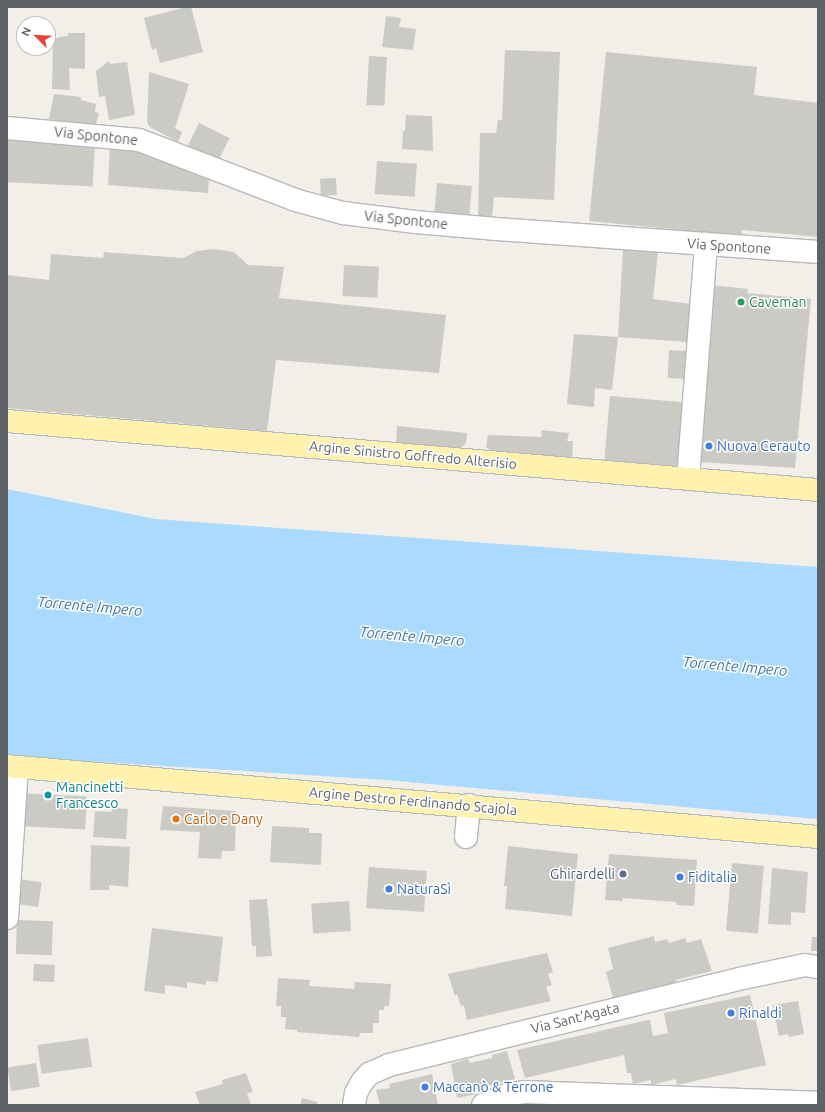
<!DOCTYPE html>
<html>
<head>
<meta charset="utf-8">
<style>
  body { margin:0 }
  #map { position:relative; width:825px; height:1112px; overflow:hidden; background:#f1efe8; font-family:Ubuntu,sans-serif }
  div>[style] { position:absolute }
  .water>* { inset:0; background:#aadaff }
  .building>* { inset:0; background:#cccac5; transform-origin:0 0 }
  .roads { filter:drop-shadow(1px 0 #b5b8bc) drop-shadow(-1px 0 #b5b8bc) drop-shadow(0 1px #b5b8bc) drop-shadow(0 -1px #b5b8bc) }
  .minor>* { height:22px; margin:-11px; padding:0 11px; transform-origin:11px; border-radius:11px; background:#fff }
  .major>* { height:22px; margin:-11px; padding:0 11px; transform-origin:11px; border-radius:11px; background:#fff2af }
  .dots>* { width:11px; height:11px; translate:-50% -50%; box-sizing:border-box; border:2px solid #fff; border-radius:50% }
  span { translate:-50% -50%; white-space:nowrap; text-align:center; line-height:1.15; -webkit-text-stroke:3px #fff; paint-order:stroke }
  .street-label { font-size:14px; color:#5f6368 }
  .leisure-label { font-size:14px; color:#27864d }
  .left { translate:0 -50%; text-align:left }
  .shop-label { font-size:14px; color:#366cbe }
  .culture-label { font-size:14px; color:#0d838f }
  .food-label { font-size:14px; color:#c56008 }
  .service-label { font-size:14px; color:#4e5e75 }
  .right { translate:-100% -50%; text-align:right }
  .water-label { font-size:15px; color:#4174aa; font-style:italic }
  .frame { position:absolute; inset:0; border:8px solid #5f6368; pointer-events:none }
  .north { position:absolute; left:16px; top:16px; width:40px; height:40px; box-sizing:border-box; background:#fff; border:1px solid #bfc1c3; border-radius:50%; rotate:294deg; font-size:11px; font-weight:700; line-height:16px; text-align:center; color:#5f6368 }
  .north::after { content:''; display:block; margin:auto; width:14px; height:18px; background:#ea4335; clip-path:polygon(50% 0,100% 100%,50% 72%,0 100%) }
</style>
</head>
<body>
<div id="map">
  <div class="water">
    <div style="clip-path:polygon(7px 489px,155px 519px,818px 567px,818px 819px,386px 780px,7px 756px)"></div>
  </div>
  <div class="building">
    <div style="clip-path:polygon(186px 7px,191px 7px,203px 52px,160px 63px,156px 48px,152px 50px,144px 18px)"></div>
    <div style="clip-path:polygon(386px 16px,401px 18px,399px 27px,416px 29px,413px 50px,382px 47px)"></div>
    <div style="clip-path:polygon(68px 33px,85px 33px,85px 69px,69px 68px,70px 90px,52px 89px,53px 39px,58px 38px,59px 37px,68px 36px)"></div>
    <div style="clip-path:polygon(505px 50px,560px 52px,554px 200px,494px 197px,492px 218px,478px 217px,480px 133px,496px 133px,498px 120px,502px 120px)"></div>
    <div style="clip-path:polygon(606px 52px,757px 67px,754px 95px,818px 103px,818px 237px,742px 230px,742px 236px,589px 221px)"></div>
    <div style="left:369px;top:56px;width:18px;height:49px;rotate:3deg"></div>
    <div style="clip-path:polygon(109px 61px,110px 64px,127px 62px,135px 115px,109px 120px,105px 96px,99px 97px,96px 71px)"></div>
    <div style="clip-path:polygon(149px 72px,189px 84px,175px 128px,182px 132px,178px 142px,150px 127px,147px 122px)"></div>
    <div style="clip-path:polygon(54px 94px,81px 97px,81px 100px,96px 104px,95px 112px,99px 113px,95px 128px,49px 119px)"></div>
    <div style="clip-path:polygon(406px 115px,432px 116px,433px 151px,402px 149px,403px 131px,405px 131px)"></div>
    <div style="left:199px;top:123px;width:34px;height:28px;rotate:26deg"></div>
    <div style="left:7px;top:140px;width:88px;height:42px;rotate:3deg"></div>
    <div style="clip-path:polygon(110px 147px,158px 152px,161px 161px,178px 162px,209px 178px,208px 193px,108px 185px)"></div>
    <div style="left:377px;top:161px;width:40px;height:33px;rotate:4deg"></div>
    <div style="left:336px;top:178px;width:17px;height:16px;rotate:87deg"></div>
    <div style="left:437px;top:183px;width:35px;height:33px;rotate:5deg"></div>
    <div style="clip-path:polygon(214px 249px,234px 252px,248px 265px,284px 267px,279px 298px,446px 315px,439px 373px,276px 360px,267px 431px,7px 408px,7px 275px,49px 280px,51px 254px,103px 258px,104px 252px,183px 258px,197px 251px)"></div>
    <div style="clip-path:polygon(623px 249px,658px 252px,653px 299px,692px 304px,688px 342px,618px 337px)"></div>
    <div style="left:344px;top:265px;width:35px;height:31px;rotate:3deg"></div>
    <div style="clip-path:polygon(712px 285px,748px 289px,747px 293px,811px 299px,795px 468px,698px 462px)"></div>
    <div style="clip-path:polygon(574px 334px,618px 337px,612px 390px,595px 388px,594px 407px,567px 404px)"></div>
    <div style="left:669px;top:350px;width:19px;height:28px;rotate:3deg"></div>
    <div style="left:610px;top:396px;width:73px;height:66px;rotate:5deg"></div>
    <div style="clip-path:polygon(397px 426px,467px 433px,466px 443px,462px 447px,457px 449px,396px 444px)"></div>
    <div style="clip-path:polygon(541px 430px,569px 433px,567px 441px,573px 441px,572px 459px,494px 453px,486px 447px,488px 435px,542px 437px)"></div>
    <div style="left:20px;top:793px;width:67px;height:33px;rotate:3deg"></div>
    <div style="clip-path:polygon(163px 806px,236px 811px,235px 851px,222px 851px,221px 859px,198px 858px,200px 832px,160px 830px)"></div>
    <div style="clip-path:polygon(112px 808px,128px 809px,126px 839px,93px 837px,95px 811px,111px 812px)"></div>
    <div style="clip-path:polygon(272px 826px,309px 828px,309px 833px,322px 833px,321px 865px,270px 862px)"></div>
    <div style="clip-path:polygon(91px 845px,130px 847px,128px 887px,109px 885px,109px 890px,90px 890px)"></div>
    <div style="clip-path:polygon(508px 846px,578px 854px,572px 916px,505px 909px,507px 886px,504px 886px)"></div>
    <div style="clip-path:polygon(609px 854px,697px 860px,694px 906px,677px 905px,676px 902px,622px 898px,623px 901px,605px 900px)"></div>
    <div style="left:732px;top:863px;width:32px;height:68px;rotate:5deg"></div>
    <div style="left:369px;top:867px;width:58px;height:41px;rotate:4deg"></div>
    <div style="clip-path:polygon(772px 868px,808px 872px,805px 913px,791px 912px,791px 925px,768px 924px)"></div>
    <div style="left:12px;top:878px;width:30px;height:25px;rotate:8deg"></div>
    <div style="clip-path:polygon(267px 899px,272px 956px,256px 957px,256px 946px,252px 946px,249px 900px)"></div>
    <div style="left:349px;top:901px;width:30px;height:38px;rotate:86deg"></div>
    <div style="left:17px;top:920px;width:36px;height:34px;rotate:2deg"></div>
    <div style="clip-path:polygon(152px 928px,223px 937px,218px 982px,206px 981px,206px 985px,187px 982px,187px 988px,165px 985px,165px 994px,144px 991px)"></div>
    <div style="clip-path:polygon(654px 936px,655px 942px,667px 939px,669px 943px,685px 938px,687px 943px,701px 939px,712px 971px,676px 980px,676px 983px,613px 998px,606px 972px,613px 969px,608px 948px)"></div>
    <div style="clip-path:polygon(812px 937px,818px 937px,818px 951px,811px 951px)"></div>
    <div style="clip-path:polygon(547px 953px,553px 972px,548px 974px,552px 985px,546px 987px,551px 1001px,467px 1020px,464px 1005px,461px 1006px,457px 994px,455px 996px,448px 974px)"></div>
    <div style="left:34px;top:964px;width:21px;height:17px;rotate:3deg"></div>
    <div style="clip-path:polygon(278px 978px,310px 980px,309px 986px,354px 989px,355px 982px,391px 984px,389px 1006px,384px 1006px,384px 1010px,379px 1010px,379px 1023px,373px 1023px,373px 1033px,360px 1033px,359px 1037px,297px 1032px,297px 1030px,285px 1029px,286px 1017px,281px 1017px,281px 1006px,276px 1006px)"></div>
    <div style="clip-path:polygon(750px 995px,766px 1065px,677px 1085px,676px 1079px,651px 1085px,651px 1080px,633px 1084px,631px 1073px,627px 1073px,624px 1055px,525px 1078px,517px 1050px,648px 1020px,650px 1020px,653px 1036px,668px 1033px,664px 1013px)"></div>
    <div style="clip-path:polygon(798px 1001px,804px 1034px,789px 1037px,788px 1034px,779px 1036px,773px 1005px)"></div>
    <div style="left:88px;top:1038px;width:29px;height:51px;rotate:82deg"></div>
    <div style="clip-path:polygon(507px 1051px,515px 1079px,475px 1089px,477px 1094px,457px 1098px,451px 1064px,468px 1059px,470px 1063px,492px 1058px,492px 1055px)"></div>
    <div style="left:36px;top:1063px;width:24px;height:29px;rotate:81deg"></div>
    <div style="clip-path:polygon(246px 1073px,253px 1092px,247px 1093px,251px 1105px,200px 1105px,195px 1092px,223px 1084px,222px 1080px)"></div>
    <div style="clip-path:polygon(432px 1074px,438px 1105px,380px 1105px,376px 1090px,390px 1088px,389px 1084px)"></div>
    <div style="clip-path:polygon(302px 1098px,317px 1102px,317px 1105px,300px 1105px)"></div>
  </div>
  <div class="roads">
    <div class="minor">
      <div style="left:7px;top:128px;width:133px;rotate:5.2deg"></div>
      <div style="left:139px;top:140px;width:167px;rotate:21deg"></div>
      <div style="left:295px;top:200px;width:50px;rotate:15.2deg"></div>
      <div style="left:343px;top:213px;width:73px;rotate:7.1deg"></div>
      <div style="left:415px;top:222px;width:82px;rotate:4.9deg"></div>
      <div style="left:497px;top:229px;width:322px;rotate:4.1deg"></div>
      <div style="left:688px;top:479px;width:236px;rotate:-85.6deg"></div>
      <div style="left:466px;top:837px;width:32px;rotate:-85deg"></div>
      <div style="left:7px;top:918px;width:151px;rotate:-86.2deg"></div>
      <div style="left:354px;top:1105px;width:12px;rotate:-81deg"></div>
      <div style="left:356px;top:1093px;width:13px;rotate:-61deg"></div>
      <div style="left:362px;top:1082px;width:11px;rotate:-49deg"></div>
      <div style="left:369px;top:1074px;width:22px;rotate:-24deg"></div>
      <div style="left:389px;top:1065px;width:365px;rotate:-13.8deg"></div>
      <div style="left:743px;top:978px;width:63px;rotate:-11.8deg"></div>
      <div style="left:805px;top:965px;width:13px;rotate:9deg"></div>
      <div style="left:483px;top:1105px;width:26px;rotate:-23deg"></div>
      <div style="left:507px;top:1095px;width:17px;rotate:-10deg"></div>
      <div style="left:524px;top:1092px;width:294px;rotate:2.1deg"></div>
    </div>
    <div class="major">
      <div style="left:7px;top:421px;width:814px;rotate:4.86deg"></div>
      <div style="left:7px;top:766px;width:814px;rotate:5deg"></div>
    </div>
  </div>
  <div class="dots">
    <div style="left:741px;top:302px;background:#2e9e5b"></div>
    <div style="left:709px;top:446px;background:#3f7fe0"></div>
    <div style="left:48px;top:795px;background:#0f9aa8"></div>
    <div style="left:176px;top:819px;background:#e8710a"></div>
    <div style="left:623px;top:874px;background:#5c6f8a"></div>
    <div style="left:680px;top:877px;background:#3f7fe0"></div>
    <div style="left:389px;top:889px;background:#3f7fe0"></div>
    <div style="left:731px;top:1013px;background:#3f7fe0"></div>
    <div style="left:425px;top:1087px;background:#3f7fe0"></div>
  </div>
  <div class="street-label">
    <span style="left:96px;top:136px;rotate:6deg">Via Spontone</span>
    <span style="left:406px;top:220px;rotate:6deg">Via Spontone</span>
    <span style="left:729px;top:246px;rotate:4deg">Via Spontone</span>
    <span style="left:413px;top:455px;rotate:5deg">Argine Sinistro Goffredo Alterisio</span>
    <span style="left:413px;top:801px;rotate:5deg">Argine Destro Ferdinando Scajola</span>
    <span style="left:575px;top:1018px;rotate:-14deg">Via Sant'Agata</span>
  </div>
  <div class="leisure-label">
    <span class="left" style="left:749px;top:302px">Caveman</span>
  </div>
  <div class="shop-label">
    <span class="left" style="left:717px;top:446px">Nuova Cerauto</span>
    <span class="left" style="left:688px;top:877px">Fiditalia</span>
    <span class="left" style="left:397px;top:889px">NaturaSì</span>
    <span class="left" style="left:739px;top:1013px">Rinaldi</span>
    <span class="left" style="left:433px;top:1087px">Maccanò &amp; Terrone</span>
  </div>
  <div class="culture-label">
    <span class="left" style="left:56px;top:795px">Mancinetti<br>Francesco</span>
  </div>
  <div class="food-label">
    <span class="left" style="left:184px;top:819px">Carlo e Dany</span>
  </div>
  <div class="service-label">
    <span class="right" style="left:615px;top:874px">Ghirardelli</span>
  </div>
  <div class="water-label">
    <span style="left:90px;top:606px;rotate:5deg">Torrente Impero</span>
    <span style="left:412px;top:636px;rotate:5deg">Torrente Impero</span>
    <span style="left:735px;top:666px;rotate:5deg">Torrente Impero</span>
  </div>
  <div class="frame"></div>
  <div class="north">N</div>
</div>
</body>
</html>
